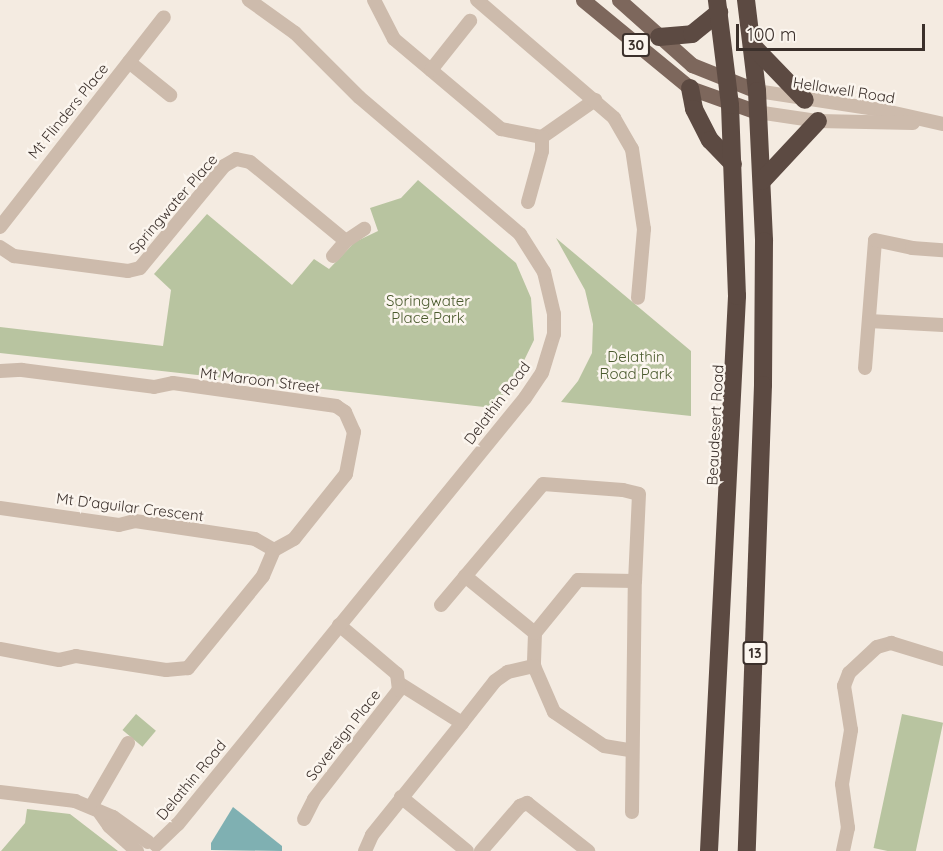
<!DOCTYPE html>
<html>
<head>
<meta charset="utf-8">
<style>
  body { margin:0 }
  #map { position:relative; width:943px; height:851px; overflow:hidden; background:#f4ebe1; font-family:Quicksand,sans-serif }
  div>[style] { position:absolute }
  .green>* { inset:0; background:#b8c4a0; transform-origin:0 0 }
  .water>* { inset:0; background:#7fb0b2 }
  .minor>* { height:14px; margin:-7px; padding:0 7px; transform-origin:7px; border-radius:7px; background:#cdbbac }
  .major>* { height:15px; margin:-7.5px; padding:0 7.5px; transform-origin:7.5px; border-radius:7.5px; background:#7d675c }
  .highway>* { height:18px; margin:-9px; padding:0 9px; transform-origin:9px; border-radius:9px; background:#5c4a42 }
  span { translate:-50% -50%; white-space:nowrap; text-align:center; line-height:1.15; -webkit-text-stroke:5px #fbf5ee; paint-order:stroke }
  .shield-label span { padding:2px 4px; background:#fbf5ee; border:2px solid; border-radius:4px; -webkit-text-stroke-width:0 }
  .shield-label { font-size:14px; color:#3b302b; font-weight:700 }
  .street-label { font-size:15px; color:#3b302b }
  .park-label { font-size:15px; color:#4a5a2e }
  .scale { position:absolute; left:736px; top:24px; width:189px; height:27px; box-sizing:border-box; border:3px solid #3b302b; border-top:0; padding-left:8px; font-size:18px; line-height:21px; white-space:nowrap; color:#3b302b; -webkit-text-stroke:4px #fbf5ee; paint-order:stroke }
</style>
</head>
<body>
<div id="map">
  <div class="green">
    <div style="clip-path:polygon(418px 180px,516px 263px,531px 298px,534px 340px,517px 375px,493px 408px,0 353px,0 327px,163px 346px,171px 290px,154px 274px,207px 214px,292px 285px,314px 259px,329px 269px,355px 242px,378px 231px,370px 208px,401px 198px)"></div>
    <div style="clip-path:polygon(556px 238px,691px 351px,691px 416px,561px 402px,578px 381px,592px 353px,593px 324px,585px 290px)"></div>
    <div style="left:136px;top:714px;width:26px;height:21px;rotate:40deg"></div>
    <div style="left:902px;top:714px;width:42px;height:137px;rotate:12deg"></div>
    <div style="clip-path:polygon(27px 809px,70px 814px,118px 851px,1px 851px,25px 823px)"></div>
  </div>
  <div class="water">
    <div style="clip-path:polygon(233px 807px,282px 846px,282px 851px,211px 850px,211px 843px)"></div>
  </div>
  <div class="minor">
    <div style="left:374px;top:0;width:44px;rotate:62.9deg"></div>
    <div style="left:394px;top:39px;width:140px;rotate:40.1deg"></div>
    <div style="left:501px;top:129px;width:42px;rotate:11deg"></div>
    <div style="left:542px;top:137px;width:65px;rotate:-34.9deg"></div>
    <div style="left:477px;top:0;width:181px;rotate:40.7deg"></div>
    <div style="left:614px;top:118px;width:36px;rotate:60deg"></div>
    <div style="left:632px;top:149px;width:81px;rotate:81.5deg"></div>
    <div style="left:644px;top:229px;width:69px;rotate:95deg"></div>
    <div style="left:129px;top:62px;width:53px;rotate:38.8deg"></div>
    <div style="left:431px;top:70px;width:63px;rotate:-51.5deg"></div>
    <div style="left:757px;top:91px;width:125px;rotate:8.7deg"></div>
    <div style="left:881px;top:110px;width:64px;rotate:12.7deg"></div>
    <div style="left:757px;top:112px;width:62px;rotate:8.4deg"></div>
    <div style="left:818px;top:121px;width:95px;rotate:1.2deg"></div>
    <div style="left:528px;top:202px;width:53px;rotate:-74.6deg"></div>
    <div style="left:542px;top:151px;width:14px;rotate:-90deg"></div>
    <div style="left:0;top:227px;width:266px;rotate:-52deg"></div>
    <div style="left:0;top:247px;width:17px;rotate:33deg"></div>
    <div style="left:14px;top:256px;width:115px;rotate:7.5deg"></div>
    <div style="left:128px;top:271px;width:12px;rotate:-14deg"></div>
    <div style="left:140px;top:268px;width:132px;rotate:-50.5deg"></div>
    <div style="left:224px;top:166px;width:14px;rotate:-30deg"></div>
    <div style="left:236px;top:159px;width:14px;rotate:12deg"></div>
    <div style="left:250px;top:162px;width:124px;rotate:39.5deg"></div>
    <div style="left:333px;top:256px;width:20px;rotate:-49deg"></div>
    <div style="left:346px;top:241px;width:22px;rotate:-34deg"></div>
    <div style="left:869px;top:321px;width:74px;rotate:3.1deg"></div>
    <div style="left:865px;top:368px;width:128px;rotate:-85.5deg"></div>
    <div style="left:875px;top:240px;width:38px;rotate:12deg"></div>
    <div style="left:912px;top:248px;width:31px;rotate:4deg"></div>
    <div style="left:0;top:371px;width:22px;rotate:-3deg"></div>
    <div style="left:22px;top:370px;width:133px;rotate:7.3deg"></div>
    <div style="left:154px;top:387px;width:19px;rotate:-12deg"></div>
    <div style="left:173px;top:383px;width:165px;rotate:8deg"></div>
    <div style="left:336px;top:406px;width:11px;rotate:34deg"></div>
    <div style="left:345px;top:412px;width:22px;rotate:66deg"></div>
    <div style="left:354px;top:432px;width:43px;rotate:100.8deg"></div>
    <div style="left:346px;top:474px;width:83px;rotate:128.7deg"></div>
    <div style="left:294px;top:539px;width:23px;rotate:151deg"></div>
    <div style="left:0;top:508px;width:120px;rotate:8.1deg"></div>
    <div style="left:119px;top:525px;width:16px;rotate:-14deg"></div>
    <div style="left:135px;top:521px;width:121px;rotate:8.5deg"></div>
    <div style="left:255px;top:539px;width:22px;rotate:30deg"></div>
    <div style="left:274px;top:550px;width:28px;rotate:113deg"></div>
    <div style="left:263px;top:576px;width:119px;rotate:129.2deg"></div>
    <div style="left:188px;top:668px;width:22px;rotate:175deg"></div>
    <div style="left:166px;top:670px;width:91px;rotate:-171.2deg"></div>
    <div style="left:76px;top:656px;width:17px;rotate:167deg"></div>
    <div style="left:59px;top:660px;width:60px;rotate:-169.4deg"></div>
    <div style="left:465px;top:576px;width:90px;rotate:39.2deg"></div>
    <div style="left:535px;top:633px;width:33px;rotate:92deg"></div>
    <div style="left:534px;top:666px;width:50px;rotate:66.5deg"></div>
    <div style="left:554px;top:712px;width:60px;rotate:34.2deg"></div>
    <div style="left:604px;top:746px;width:26px;rotate:9deg"></div>
    <div style="left:441px;top:605px;width:158px;rotate:-49.9deg"></div>
    <div style="left:543px;top:484px;width:80px;rotate:4.3deg"></div>
    <div style="left:623px;top:490px;width:16px;rotate:14deg"></div>
    <div style="left:639px;top:494px;width:87px;rotate:92.6deg"></div>
    <div style="left:635px;top:581px;width:57px;rotate:-179deg"></div>
    <div style="left:578px;top:580px;width:68px;rotate:129.1deg"></div>
    <div style="left:400px;top:684px;width:73px;rotate:32.2deg"></div>
    <div style="left:462px;top:723px;width:53px;rotate:-51.8deg"></div>
    <div style="left:495px;top:681px;width:16px;rotate:-35deg"></div>
    <div style="left:508px;top:672px;width:27px;rotate:-13deg"></div>
    <div style="left:0;top:792px;width:76px;rotate:6.8deg"></div>
    <div style="left:75px;top:801px;width:41px;rotate:22.8deg"></div>
    <div style="left:113px;top:817px;width:43px;rotate:35.5deg"></div>
    <div style="left:401px;top:797px;width:85px;rotate:39.3deg"></div>
    <div style="left:91px;top:807px;width:74px;rotate:-60deg"></div>
    <div style="left:632px;top:812px;width:231px;rotate:-89.3deg"></div>
    <div style="left:100px;top:813px;width:16px;rotate:55deg"></div>
    <div style="left:109px;top:826px;width:38px;rotate:42deg"></div>
    <div style="left:304px;top:819px;width:22px;rotate:-63deg"></div>
    <div style="left:314px;top:799px;width:138px;rotate:-52.1deg"></div>
    <div style="left:399px;top:690px;width:16px;rotate:-97deg"></div>
    <div style="left:397px;top:674px;width:76px;rotate:-139.8deg"></div>
    <div style="left:156px;top:845px;width:30px;rotate:-44deg"></div>
    <div style="left:178px;top:824px;width:549px;rotate:-50.84deg"></div>
    <div style="left:525px;top:398px;width:30px;rotate:-56deg"></div>
    <div style="left:542px;top:373px;width:41px;rotate:-72.9deg"></div>
    <div style="left:554px;top:334px;width:20px;rotate:-90deg"></div>
    <div style="left:554px;top:314px;width:43px;rotate:-103.4deg"></div>
    <div style="left:544px;top:272px;width:45px;rotate:-122.3deg"></div>
    <div style="left:520px;top:234px;width:211px;rotate:-139.6deg"></div>
    <div style="left:359px;top:97px;width:91px;rotate:-135deg"></div>
    <div style="left:295px;top:33px;width:57px;rotate:-144.3deg"></div>
    <div style="left:365px;top:851px;width:17px;rotate:-66deg"></div>
    <div style="left:372px;top:835px;width:144px;rotate:-51.2deg"></div>
    <div style="left:481px;top:851px;width:60px;rotate:-49.1deg"></div>
    <div style="left:520px;top:806px;width:8px;rotate:-23deg"></div>
    <div style="left:527px;top:803px;width:78px;rotate:38.2deg"></div>
    <div style="left:843px;top:851px;width:24px;rotate:-78deg"></div>
    <div style="left:848px;top:828px;width:44px;rotate:-97.8deg"></div>
    <div style="left:842px;top:784px;width:55px;rotate:-80.5deg"></div>
    <div style="left:851px;top:730px;width:45px;rotate:-99deg"></div>
    <div style="left:844px;top:686px;width:14px;rotate:-69deg"></div>
    <div style="left:849px;top:673px;width:38px;rotate:-43deg"></div>
    <div style="left:877px;top:647px;width:15px;rotate:-16deg"></div>
    <div style="left:891px;top:643px;width:54px;rotate:17.1deg"></div>
  </div>
  <div class="major">
    <div style="left:583px;top:0;width:139px;rotate:39.4deg"></div>
    <div style="left:690px;top:88px;width:71px;rotate:19.7deg"></div>
    <div style="left:619px;top:0;width:98px;rotate:41.7deg"></div>
    <div style="left:692px;top:65px;width:70px;rotate:21.8deg"></div>
  </div>
  <div class="highway">
    <div style="left:746px;top:0;width:92px;rotate:83.1deg"></div>
    <div style="left:757px;top:91px;width:150px;rotate:87.3deg"></div>
    <div style="left:764px;top:241px;width:144px;rotate:90.4deg"></div>
    <div style="left:763px;top:385px;width:466px;rotate:92deg"></div>
    <div style="left:659px;top:37px;width:33px;rotate:-5deg"></div>
    <div style="left:692px;top:34px;width:35px;rotate:-39deg"></div>
    <div style="left:752px;top:45px;width:76px;rotate:46.1deg"></div>
    <div style="left:690px;top:88px;width:21px;rotate:79deg"></div>
    <div style="left:694px;top:109px;width:35px;rotate:63deg"></div>
    <div style="left:710px;top:140px;width:33px;rotate:46deg"></div>
    <div style="left:762px;top:181px;width:82px;rotate:-47deg"></div>
    <div style="left:709px;top:851px;width:556px;rotate:-87.11deg"></div>
    <div style="left:737px;top:296px;width:191px;rotate:-92.1deg"></div>
    <div style="left:730px;top:105px;width:106px;rotate:-97.1deg"></div>
  </div>
  <div class="shield-label">
    <span style="left:636px;top:45px">30</span>
    <span style="left:755px;top:653px">13</span>
  </div>
  <div class="street-label">
    <span style="left:844px;top:90px;rotate:9deg">Hellawell Road</span>
    <span style="left:68px;top:111px;rotate:-51deg">Mt Flinders Place</span>
    <span style="left:173px;top:204px;rotate:-49deg">Springwater Place</span>
    <span style="left:260px;top:380px;rotate:7deg">Mt Maroon Street</span>
    <span style="left:497px;top:403px;rotate:-53deg">Delathin Road</span>
    <span style="left:715px;top:425px;rotate:-87deg">Beaudesert Road</span>
    <span style="left:130px;top:507px;rotate:7deg">Mt D'aguilar Crescent</span>
    <span style="left:343px;top:735px;rotate:-52deg">Sovereign Place</span>
    <span style="left:191px;top:780px;rotate:-50deg">Delathin Road</span>
  </div>
  <div class="park-label">
    <span style="left:428px;top:309px">Springwater<br>Place Park</span>
    <span style="left:636px;top:365px">Delathin<br>Road Park</span>
  </div>
  <div class="scale">100 m</div>
</div>
</body>
</html>
